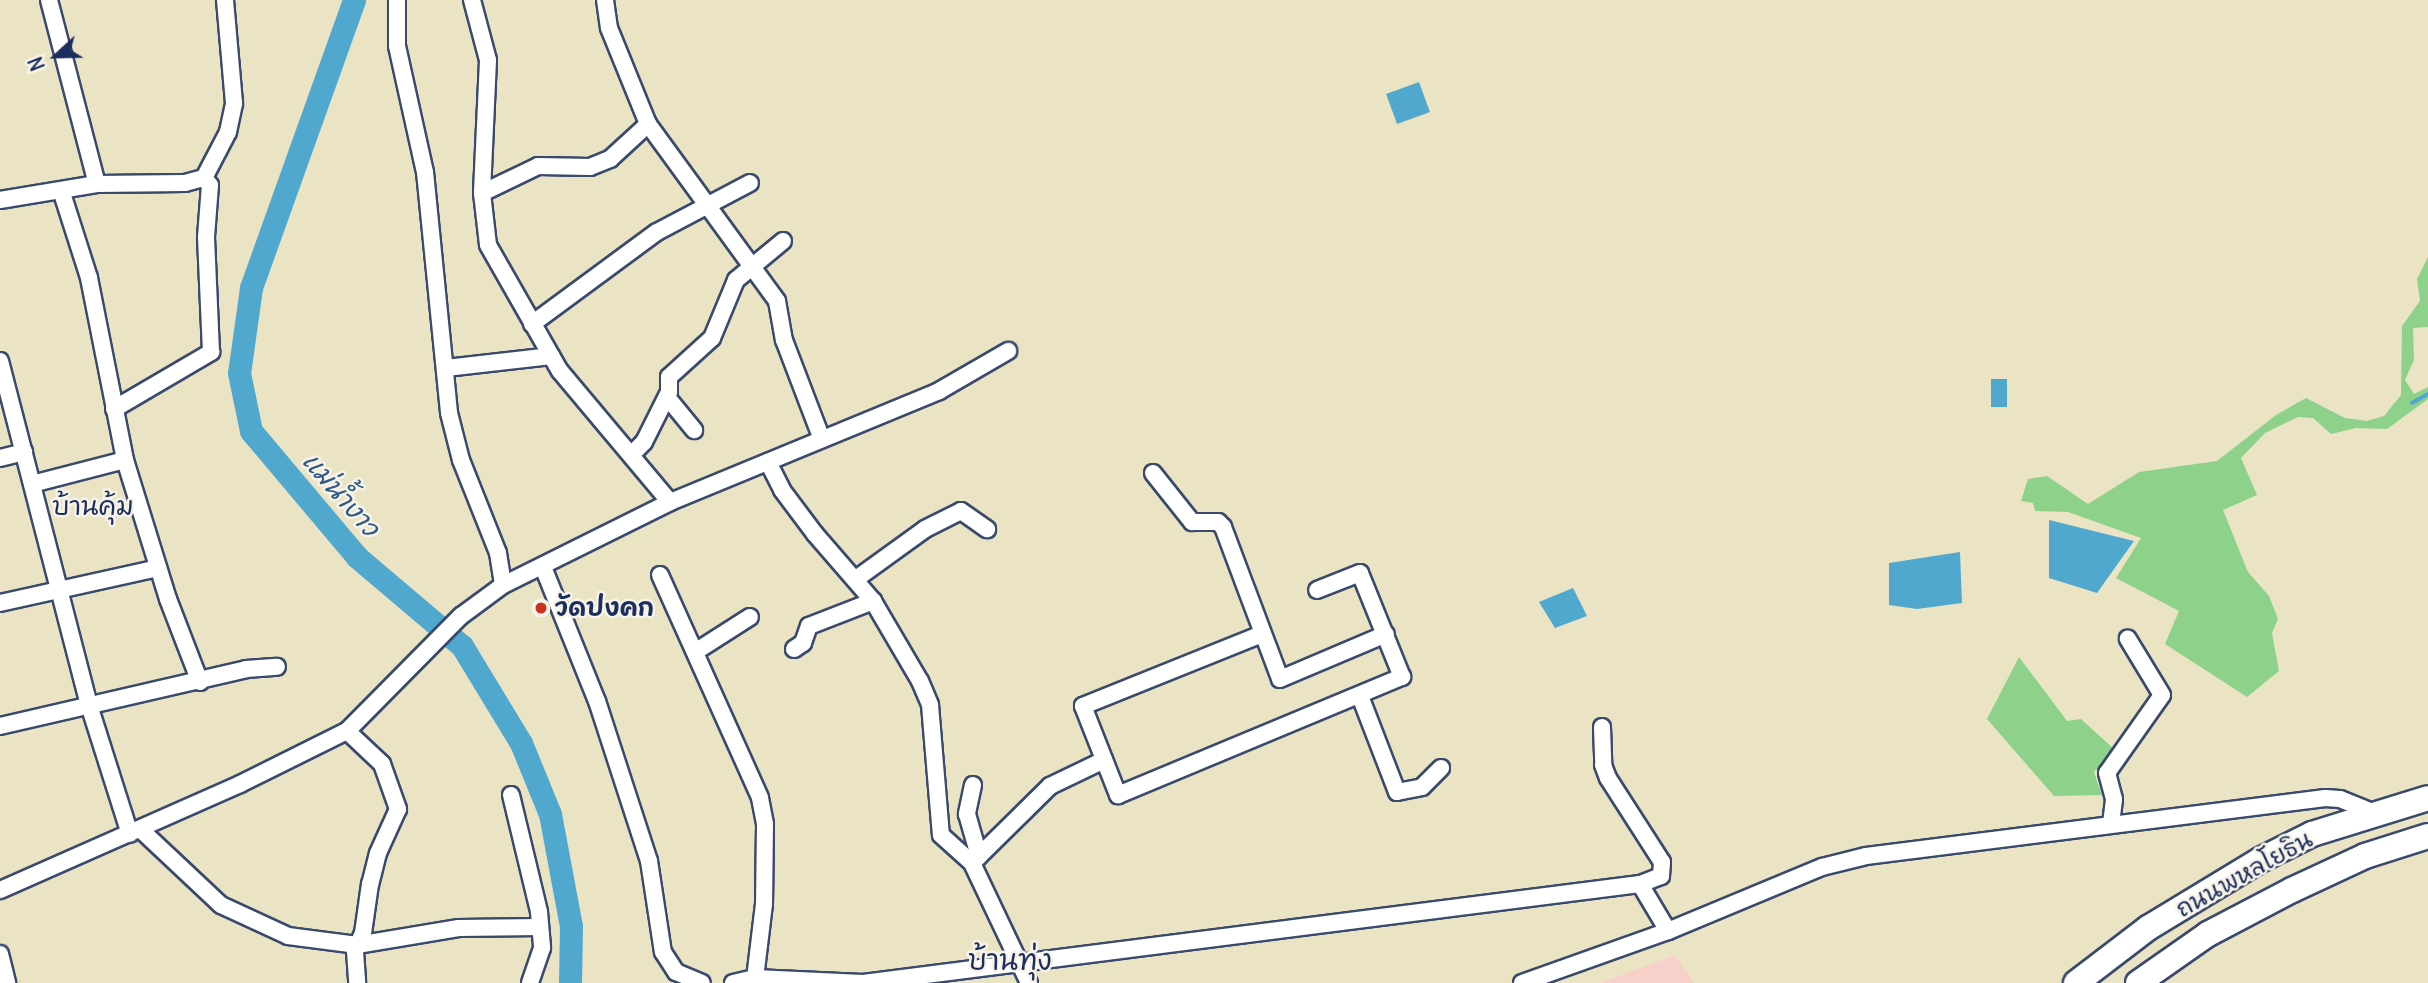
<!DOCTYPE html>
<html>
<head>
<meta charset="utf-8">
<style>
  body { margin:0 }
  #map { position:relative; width:2428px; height:983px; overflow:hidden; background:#eae4c5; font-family:Delius,"Playpen Sans Thai",sans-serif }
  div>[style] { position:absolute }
  .built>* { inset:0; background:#f7d1c9 }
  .green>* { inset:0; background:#8dd18a }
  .water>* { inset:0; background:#51a8ce; transform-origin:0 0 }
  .stream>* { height:3.5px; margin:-1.75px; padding:0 1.75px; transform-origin:1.75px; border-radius:1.75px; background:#51a8ce }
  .river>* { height:23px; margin:-11.5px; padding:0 11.5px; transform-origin:11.5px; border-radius:11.5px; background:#51a8ce }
  .roads { filter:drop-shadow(2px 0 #3a4a6d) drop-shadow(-2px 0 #3a4a6d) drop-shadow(0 2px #3a4a6d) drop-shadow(0 -2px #3a4a6d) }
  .minor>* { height:16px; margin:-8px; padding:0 8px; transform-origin:8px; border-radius:8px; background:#fff }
  .highway>* { height:24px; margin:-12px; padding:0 12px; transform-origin:12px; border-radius:12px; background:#fff }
  .dots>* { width:19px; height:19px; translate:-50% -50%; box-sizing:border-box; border:4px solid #f7f3e8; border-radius:50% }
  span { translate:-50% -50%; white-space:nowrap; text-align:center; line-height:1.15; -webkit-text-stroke:5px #f7f3e8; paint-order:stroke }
  .poi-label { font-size:24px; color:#1b2f5e; font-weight:700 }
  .left { translate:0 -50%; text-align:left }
  .street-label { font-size:24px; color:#1b2f5e }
  .water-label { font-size:26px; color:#2e5985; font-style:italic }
  .neighbourhood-label { font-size:26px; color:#1b2f5e }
  .quarter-label { font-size:28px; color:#1b2f5e }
  .north { position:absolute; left:21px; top:21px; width:70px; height:70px; -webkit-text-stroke:5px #f7f3e8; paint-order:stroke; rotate:248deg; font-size:19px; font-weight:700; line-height:28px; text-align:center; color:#1b2f5e }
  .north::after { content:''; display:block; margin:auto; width:24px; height:32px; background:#1b2f5e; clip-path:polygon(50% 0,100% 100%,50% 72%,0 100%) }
</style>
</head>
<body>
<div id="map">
  <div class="built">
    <div style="clip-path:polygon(1675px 955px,1694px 983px,1600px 983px)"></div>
  </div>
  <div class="green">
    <div style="clip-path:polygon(2428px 257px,2428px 327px,2413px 328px,2414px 360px,2405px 380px,2414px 394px,2428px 387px,2428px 399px,2387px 429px,2356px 428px,2331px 434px,2313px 418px,2298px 417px,2265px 433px,2241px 458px,2257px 495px,2223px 510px,2248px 572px,2269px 596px,2278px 619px,2272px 633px,2279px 671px,2247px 697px,2165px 644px,2179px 611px,2116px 578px,2141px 538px,2068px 512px,2035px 511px,2033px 503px,2021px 501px,2028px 479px,2047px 476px,2088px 504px,2139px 472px,2217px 461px,2276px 415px,2306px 398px,2345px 418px,2367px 421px,2384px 416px,2401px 395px,2402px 326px,2420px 301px,2417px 279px)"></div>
    <div style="clip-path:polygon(2019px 657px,2067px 721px,2081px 719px,2115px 750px,2094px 772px,2102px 795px,2054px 796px,1987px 719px)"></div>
  </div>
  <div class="water">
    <div style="left:1419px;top:82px;width:32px;height:35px;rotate:70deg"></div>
    <div style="left:1991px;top:379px;width:16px;height:28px"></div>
    <div style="clip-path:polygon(2049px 520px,2134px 541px,2097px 593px,2049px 578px)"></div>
    <div style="clip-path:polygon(1960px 552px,1962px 603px,1917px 609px,1889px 605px,1889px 563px)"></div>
    <div style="clip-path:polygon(1573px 588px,1587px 616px,1555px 628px,1539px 602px)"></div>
  </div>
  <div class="stream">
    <div style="left:2412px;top:403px;width:18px;rotate:-29deg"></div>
  </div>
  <div class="river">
    <div style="left:354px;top:0;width:306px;rotate:109.7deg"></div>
    <div style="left:251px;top:288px;width:86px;rotate:98deg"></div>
    <div style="left:239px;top:373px;width:59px;rotate:78.3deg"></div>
    <div style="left:251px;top:431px;width:165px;rotate:49.9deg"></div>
    <div style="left:357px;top:557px;width:138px;rotate:40.3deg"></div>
    <div style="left:462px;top:646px;width:114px;rotate:58.7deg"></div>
    <div style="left:521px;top:743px;width:77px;rotate:67.8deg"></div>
    <div style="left:550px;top:814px;width:114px;rotate:79.4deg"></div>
    <div style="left:571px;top:926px;width:57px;rotate:91deg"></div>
  </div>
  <div class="roads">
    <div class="minor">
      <div style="left:49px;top:0;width:190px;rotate:75.4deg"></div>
      <div style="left:397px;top:0;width:46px;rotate:90deg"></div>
      <div style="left:397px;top:46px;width:129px;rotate:77.5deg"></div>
      <div style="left:425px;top:172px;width:242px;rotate:84.3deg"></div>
      <div style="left:449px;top:413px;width:49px;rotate:75.7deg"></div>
      <div style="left:461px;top:460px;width:100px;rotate:68.3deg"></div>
      <div style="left:498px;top:553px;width:32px;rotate:81deg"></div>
      <div style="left:472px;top:0;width:62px;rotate:75.1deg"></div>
      <div style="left:488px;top:60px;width:133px;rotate:92.6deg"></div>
      <div style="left:482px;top:193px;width:52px;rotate:83.4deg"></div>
      <div style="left:488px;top:245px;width:145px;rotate:60.3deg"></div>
      <div style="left:560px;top:371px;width:171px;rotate:50deg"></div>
      <div style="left:605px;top:0;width:28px;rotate:82deg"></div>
      <div style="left:609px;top:28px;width:104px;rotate:67.9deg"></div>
      <div style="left:648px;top:124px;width:219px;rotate:53.9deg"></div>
      <div style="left:777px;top:301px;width:40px;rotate:80deg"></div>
      <div style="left:784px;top:340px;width:104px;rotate:69.1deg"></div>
      <div style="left:61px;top:190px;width:92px;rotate:72.3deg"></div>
      <div style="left:89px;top:278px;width:186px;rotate:78.8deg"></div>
      <div style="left:125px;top:460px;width:145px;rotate:72.8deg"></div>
      <div style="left:168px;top:599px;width:89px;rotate:68.9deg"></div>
      <div style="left:482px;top:193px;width:62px;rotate:-25.7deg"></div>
      <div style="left:538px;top:166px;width:52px;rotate:1.1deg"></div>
      <div style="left:590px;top:167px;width:22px;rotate:-22deg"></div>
      <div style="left:610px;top:159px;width:52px;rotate:-42.6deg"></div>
      <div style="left:0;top:200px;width:98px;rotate:-9.4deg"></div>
      <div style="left:97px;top:184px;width:88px;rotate:-0.7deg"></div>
      <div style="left:185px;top:183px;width:20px;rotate:-15deg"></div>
      <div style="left:204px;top:178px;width:52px;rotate:-62.4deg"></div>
      <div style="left:228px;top:132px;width:30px;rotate:-78deg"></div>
      <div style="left:234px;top:103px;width:103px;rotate:-95deg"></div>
      <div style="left:532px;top:324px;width:155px;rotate:-36.4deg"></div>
      <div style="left:657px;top:232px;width:105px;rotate:-27.8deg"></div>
      <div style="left:0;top:361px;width:355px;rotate:75.5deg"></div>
      <div style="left:89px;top:705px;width:135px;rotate:72.4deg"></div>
      <div style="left:446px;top:368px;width:106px;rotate:-6.5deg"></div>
      <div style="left:667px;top:397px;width:43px;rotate:50.7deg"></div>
      <div style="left:114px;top:409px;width:113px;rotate:-30.4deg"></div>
      <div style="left:211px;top:352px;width:115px;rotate:-92.5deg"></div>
      <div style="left:206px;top:237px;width:52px;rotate:-85.6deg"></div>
      <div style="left:210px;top:185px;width:9px;rotate:-131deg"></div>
      <div style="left:632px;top:454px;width:17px;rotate:-45deg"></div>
      <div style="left:644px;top:442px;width:56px;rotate:-63.4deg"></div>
      <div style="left:669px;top:392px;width:15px;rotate:-90deg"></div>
      <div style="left:669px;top:377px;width:58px;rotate:-42.2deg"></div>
      <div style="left:712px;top:338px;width:63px;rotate:-67.5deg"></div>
      <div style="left:736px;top:280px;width:61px;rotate:-39.7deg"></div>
      <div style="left:0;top:458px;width:25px;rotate:-14deg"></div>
      <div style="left:768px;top:462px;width:31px;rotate:63deg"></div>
      <div style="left:782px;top:490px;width:55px;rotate:53.1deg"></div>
      <div style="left:815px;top:534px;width:89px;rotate:49.1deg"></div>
      <div style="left:873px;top:601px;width:93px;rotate:59.6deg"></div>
      <div style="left:920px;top:681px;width:26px;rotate:67deg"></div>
      <div style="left:930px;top:705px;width:130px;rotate:85.2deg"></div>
      <div style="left:941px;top:835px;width:42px;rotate:42.1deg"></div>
      <div style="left:972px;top:863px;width:133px;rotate:64.6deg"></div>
      <div style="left:1153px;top:473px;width:63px;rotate:51.5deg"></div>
      <div style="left:1192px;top:522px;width:26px"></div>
      <div style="left:1218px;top:522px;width:7px;rotate:45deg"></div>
      <div style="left:1223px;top:527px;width:162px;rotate:69.4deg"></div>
      <div style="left:1280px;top:679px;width:115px;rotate:-23deg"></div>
      <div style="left:32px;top:484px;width:96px;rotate:-14.5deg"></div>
      <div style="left:543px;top:567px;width:144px;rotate:68.1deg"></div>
      <div style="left:597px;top:701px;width:168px;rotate:72deg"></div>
      <div style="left:649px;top:861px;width:92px;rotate:81.3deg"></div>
      <div style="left:663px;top:952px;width:24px;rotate:57deg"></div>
      <div style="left:676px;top:972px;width:28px;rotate:23deg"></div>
      <div style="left:660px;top:575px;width:244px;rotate:65.8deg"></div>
      <div style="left:760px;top:798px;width:26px;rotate:79deg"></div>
      <div style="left:765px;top:824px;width:80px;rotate:90.7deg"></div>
      <div style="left:764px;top:904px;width:75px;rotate:96.9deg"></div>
      <div style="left:856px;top:579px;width:85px;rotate:-35.9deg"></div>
      <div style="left:925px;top:529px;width:40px;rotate:-26.6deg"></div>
      <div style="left:961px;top:511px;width:32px;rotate:35deg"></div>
      <div style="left:0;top:603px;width:162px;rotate:-12.5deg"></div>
      <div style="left:1262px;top:634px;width:193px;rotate:158.1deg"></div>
      <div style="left:1083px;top:706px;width:96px;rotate:68.5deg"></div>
      <div style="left:1118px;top:795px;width:308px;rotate:-22.6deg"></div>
      <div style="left:1402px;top:677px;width:112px;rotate:-112deg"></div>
      <div style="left:1360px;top:573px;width:46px;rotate:158.4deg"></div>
      <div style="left:794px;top:649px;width:11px;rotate:-34deg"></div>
      <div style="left:803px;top:643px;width:18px;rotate:-71deg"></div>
      <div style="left:809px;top:626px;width:69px;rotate:-21.3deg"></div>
      <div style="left:695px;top:652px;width:65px;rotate:-32.5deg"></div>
      <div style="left:1360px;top:696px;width:103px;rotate:68.9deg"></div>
      <div style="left:1397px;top:792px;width:25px;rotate:-11deg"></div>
      <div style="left:1422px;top:787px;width:27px;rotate:-45deg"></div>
      <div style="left:0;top:726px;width:253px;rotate:-13deg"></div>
      <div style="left:246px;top:669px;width:31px;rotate:-4deg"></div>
      <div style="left:1602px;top:727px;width:38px;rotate:88deg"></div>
      <div style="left:1603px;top:765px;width:14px;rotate:69deg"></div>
      <div style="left:1608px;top:778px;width:100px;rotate:57.3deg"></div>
      <div style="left:1662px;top:862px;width:14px;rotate:94deg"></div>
      <div style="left:1661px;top:876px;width:22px;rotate:159deg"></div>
      <div style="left:347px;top:731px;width:48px;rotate:43.3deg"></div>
      <div style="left:382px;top:764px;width:48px;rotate:70.4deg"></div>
      <div style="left:398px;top:809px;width:48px;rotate:114.4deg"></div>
      <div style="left:378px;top:853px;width:32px;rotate:104deg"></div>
      <div style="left:370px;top:884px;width:49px;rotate:98.1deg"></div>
      <div style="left:363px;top:933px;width:20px;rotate:114deg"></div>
      <div style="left:355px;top:951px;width:32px;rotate:86deg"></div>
      <div style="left:973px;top:785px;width:30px;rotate:102deg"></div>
      <div style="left:967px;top:814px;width:44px;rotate:74.1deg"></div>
      <div style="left:511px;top:795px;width:120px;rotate:76.5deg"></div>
      <div style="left:539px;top:912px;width:36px;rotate:85deg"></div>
      <div style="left:542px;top:948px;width:37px;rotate:109deg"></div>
      <div style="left:2111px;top:824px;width:25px;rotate:-83deg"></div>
      <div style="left:2114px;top:799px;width:27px;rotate:-105deg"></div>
      <div style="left:2107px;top:773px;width:95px;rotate:-54.8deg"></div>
      <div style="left:2162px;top:695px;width:66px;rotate:-121.3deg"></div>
      <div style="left:140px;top:829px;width:111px;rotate:43.2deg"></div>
      <div style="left:221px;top:905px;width:74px;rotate:24.8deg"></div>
      <div style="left:288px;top:936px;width:70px;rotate:7.4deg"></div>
      <div style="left:357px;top:945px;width:103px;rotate:-9.5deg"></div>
      <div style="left:459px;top:928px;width:81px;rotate:-0.7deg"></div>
      <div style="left:972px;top:863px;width:110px;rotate:-44.6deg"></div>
      <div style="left:1050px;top:786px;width:60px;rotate:-25.7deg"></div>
      <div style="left:0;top:890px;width:262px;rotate:-23.8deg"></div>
      <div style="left:240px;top:784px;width:119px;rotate:-26.4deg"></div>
      <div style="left:347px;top:731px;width:162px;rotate:-45.3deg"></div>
      <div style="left:461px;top:616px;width:52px;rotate:-36.4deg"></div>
      <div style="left:503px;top:585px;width:186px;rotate:-26.4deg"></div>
      <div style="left:670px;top:502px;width:291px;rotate:-22.4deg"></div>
      <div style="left:939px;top:391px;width:80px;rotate:-30.1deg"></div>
      <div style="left:0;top:954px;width:30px;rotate:76deg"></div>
      <div style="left:733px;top:983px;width:23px;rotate:-13deg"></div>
      <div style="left:755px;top:978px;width:108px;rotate:2.7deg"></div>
      <div style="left:863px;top:983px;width:783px;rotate:-7.26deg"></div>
      <div style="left:1640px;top:884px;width:55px;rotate:59.2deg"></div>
      <div style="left:1522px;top:983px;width:155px;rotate:-19.6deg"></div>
      <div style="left:1668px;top:931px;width:167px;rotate:-22.6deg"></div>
      <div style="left:1822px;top:867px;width:45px;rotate:-14deg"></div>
      <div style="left:1866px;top:856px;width:463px;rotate:-7.2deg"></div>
      <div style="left:2325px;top:798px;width:15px;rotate:4deg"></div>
      <div style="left:2340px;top:799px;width:37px;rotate:22deg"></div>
    </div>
    <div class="highway">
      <div style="left:2076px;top:983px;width:91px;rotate:-37.4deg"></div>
      <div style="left:2148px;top:928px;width:133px;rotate:-31.2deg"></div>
      <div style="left:2262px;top:859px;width:56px;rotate:-26.6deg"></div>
      <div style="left:2312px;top:834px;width:121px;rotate:-17.2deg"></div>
      <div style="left:2138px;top:983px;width:85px;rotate:-35deg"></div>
      <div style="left:2208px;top:934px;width:95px;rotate:-27.6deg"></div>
      <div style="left:2292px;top:890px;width:81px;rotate:-25deg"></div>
      <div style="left:2365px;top:856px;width:66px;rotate:-17.6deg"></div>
    </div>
  </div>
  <div class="dots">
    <div style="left:541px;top:608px;background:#c8321e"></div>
  </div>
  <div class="poi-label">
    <span class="left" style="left:555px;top:608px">วัดปงคก</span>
  </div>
  <div class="street-label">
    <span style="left:2244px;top:874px;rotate:-29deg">ถนนพหลโยธิน</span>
  </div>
  <div class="water-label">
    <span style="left:341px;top:494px;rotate:49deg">แม่น้ำงาว</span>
  </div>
  <div class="neighbourhood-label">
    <span style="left:93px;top:506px">บ้านคุ้ม</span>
  </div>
  <div class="quarter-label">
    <span style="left:1010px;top:960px">บ้านทุ่ง</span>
  </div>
  <div class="north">N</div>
</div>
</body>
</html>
